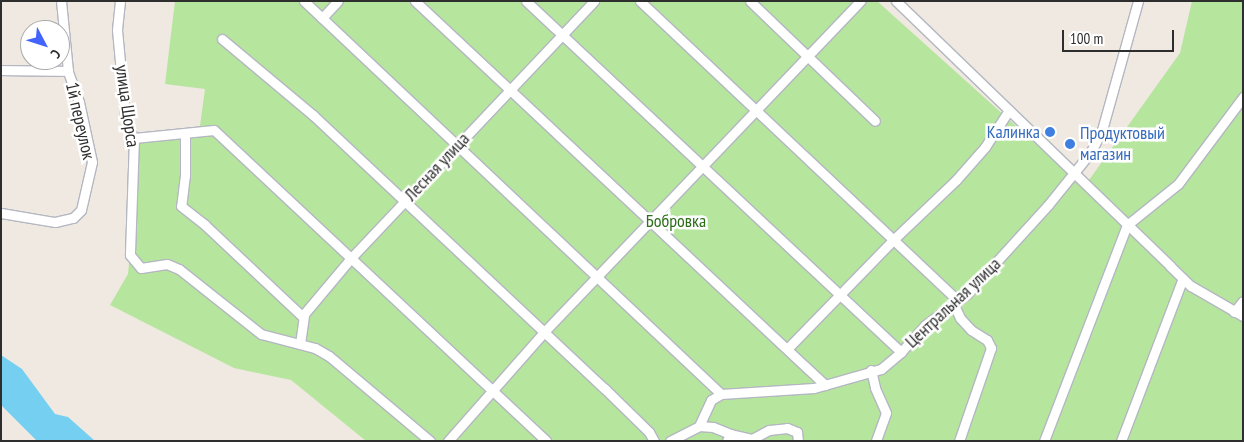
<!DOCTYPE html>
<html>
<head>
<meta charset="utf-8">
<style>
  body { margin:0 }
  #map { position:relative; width:1244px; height:442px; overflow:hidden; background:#efe9e1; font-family:"PT Sans Narrow",sans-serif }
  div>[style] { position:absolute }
  .green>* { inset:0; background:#b6e59e }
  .water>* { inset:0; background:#75cff0 }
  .roads { filter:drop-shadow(1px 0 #b4b7c1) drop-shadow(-1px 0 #b4b7c1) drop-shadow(0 1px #b4b7c1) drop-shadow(0 -1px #b4b7c1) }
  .minor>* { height:9px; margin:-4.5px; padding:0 4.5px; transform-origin:4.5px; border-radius:4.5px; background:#fff }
  .dots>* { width:14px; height:14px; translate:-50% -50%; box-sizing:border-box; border:2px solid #fff; border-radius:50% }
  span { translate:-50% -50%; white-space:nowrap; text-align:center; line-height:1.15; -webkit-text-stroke:5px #fff; paint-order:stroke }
  .street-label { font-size:18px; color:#2e2e2e }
  .shop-label { font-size:18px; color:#366cbe }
  .right { translate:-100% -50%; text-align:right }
  .left { translate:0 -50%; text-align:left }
  .park-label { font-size:18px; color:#2c6e1b }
  .frame { position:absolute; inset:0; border:2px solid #2e2e2e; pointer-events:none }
  .north { position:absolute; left:20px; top:20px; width:50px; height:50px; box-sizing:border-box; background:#fff; border:1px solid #ababab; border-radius:50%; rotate:130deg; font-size:14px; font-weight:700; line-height:20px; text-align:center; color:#2e2e2e }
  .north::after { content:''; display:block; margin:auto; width:18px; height:22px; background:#4264fb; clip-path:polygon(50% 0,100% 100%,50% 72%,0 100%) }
  .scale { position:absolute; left:1062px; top:30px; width:112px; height:22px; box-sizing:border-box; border:2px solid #2e2e2e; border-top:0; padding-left:6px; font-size:15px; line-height:18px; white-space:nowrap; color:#2e2e2e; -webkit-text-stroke:4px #fff; paint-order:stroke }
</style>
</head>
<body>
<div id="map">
  <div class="green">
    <div style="clip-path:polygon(175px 1px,877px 1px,1084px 187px,1180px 53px,1192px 1px,1243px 1px,1243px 441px,366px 441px,291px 380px,234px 368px,110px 305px,128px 274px,133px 220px,135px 137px,199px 133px,205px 89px,165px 84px)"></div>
  </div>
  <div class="water">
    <div style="clip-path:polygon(1px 355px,22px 369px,55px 414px,68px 417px,95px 441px,37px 441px,1px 405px)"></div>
  </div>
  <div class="roads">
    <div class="minor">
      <div style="left:120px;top:1px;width:29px;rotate:96deg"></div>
      <div style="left:117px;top:30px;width:85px;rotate:84.6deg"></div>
      <div style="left:125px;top:115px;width:14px;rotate:78deg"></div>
      <div style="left:128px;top:129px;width:11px;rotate:56deg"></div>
      <div style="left:134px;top:138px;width:117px;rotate:92deg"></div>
      <div style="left:130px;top:255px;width:17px;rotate:50deg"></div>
      <div style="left:141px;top:268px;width:26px;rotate:-9deg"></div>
      <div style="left:167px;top:264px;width:13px;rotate:23deg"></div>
      <div style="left:179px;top:269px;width:105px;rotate:38.4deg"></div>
      <div style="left:261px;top:334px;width:56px;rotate:14.5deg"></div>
      <div style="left:315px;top:348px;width:16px;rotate:30deg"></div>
      <div style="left:329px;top:356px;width:132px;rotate:40.1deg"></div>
      <div style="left:304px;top:1px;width:573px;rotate:43.3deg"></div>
      <div style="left:415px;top:1px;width:562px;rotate:43.12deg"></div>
      <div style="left:526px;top:1px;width:514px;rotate:43.11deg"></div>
      <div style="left:640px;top:1px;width:437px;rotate:43.3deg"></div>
      <div style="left:750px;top:1px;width:173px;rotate:43.8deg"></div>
      <div style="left:896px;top:1px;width:381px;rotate:44deg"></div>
      <div style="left:1170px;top:266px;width:29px;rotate:44deg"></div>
      <div style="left:1191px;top:286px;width:60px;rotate:30deg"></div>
      <div style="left:322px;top:18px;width:23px;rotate:-47deg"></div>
      <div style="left:222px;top:39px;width:119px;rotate:39.9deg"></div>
      <div style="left:313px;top:115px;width:399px;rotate:43.2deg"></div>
      <div style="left:604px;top:388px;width:63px;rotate:44.4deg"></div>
      <div style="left:649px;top:432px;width:10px;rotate:61deg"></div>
      <div style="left:1px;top:70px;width:67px;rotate:0.9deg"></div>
      <div style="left:185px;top:133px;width:42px;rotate:90deg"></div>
      <div style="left:185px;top:175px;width:31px;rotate:97deg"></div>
      <div style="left:181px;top:206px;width:31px;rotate:38deg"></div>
      <div style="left:205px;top:225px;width:134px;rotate:43.2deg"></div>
      <div style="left:134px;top:138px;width:80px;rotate:-5.7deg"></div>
      <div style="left:214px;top:130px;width:455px;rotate:43.1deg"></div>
      <div style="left:1px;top:213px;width:55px;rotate:9.5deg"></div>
      <div style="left:55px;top:222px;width:18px;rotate:-13deg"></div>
      <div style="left:73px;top:218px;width:11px;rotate:-45deg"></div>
      <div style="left:81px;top:210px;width:49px;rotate:-77.1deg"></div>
      <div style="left:92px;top:162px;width:61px;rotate:-102.2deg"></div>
      <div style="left:79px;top:102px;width:33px;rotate:-110deg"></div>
      <div style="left:68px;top:71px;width:70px;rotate:-95.7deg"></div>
      <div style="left:954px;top:305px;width:14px;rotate:65deg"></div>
      <div style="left:960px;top:318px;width:16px;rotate:47deg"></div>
      <div style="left:971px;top:330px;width:19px;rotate:32deg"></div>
      <div style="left:987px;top:340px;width:9px;rotate:63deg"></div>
      <div style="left:991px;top:348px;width:98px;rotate:109deg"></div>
      <div style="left:1234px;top:312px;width:14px;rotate:-51deg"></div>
      <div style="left:300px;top:344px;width:30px;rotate:-82deg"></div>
      <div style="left:304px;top:314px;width:73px;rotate:-50deg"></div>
      <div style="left:351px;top:258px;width:354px;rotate:-46.6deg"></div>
      <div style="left:787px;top:349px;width:152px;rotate:-45.8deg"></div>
      <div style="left:893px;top:240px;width:87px;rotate:-43.6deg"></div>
      <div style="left:956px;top:180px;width:44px;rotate:-48.7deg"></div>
      <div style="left:985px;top:147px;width:44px;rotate:-57deg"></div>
      <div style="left:871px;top:370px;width:18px;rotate:77deg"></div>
      <div style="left:875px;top:388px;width:27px;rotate:66deg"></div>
      <div style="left:886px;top:413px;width:30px;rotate:110deg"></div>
      <div style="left:699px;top:426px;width:14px;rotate:4deg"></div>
      <div style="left:713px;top:427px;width:18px;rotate:22deg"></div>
      <div style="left:730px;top:434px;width:8px;rotate:113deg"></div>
      <div style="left:730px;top:434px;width:23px;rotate:13deg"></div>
      <div style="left:752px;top:439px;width:19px;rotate:-28deg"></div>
      <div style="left:769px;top:430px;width:18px;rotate:-6deg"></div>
      <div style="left:787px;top:428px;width:11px;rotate:22deg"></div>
      <div style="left:797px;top:432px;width:9px;rotate:84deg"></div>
      <div style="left:448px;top:441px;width:145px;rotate:-48.6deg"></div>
      <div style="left:544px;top:332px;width:458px;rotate:-46.3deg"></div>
      <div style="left:670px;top:441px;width:33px;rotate:-27deg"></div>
      <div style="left:699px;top:426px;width:29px;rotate:-65deg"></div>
      <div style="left:711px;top:400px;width:12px;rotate:-31deg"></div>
      <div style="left:721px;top:394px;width:93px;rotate:-3.7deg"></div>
      <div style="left:814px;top:388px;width:70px;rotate:-15.8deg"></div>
      <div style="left:881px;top:369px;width:26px;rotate:-40deg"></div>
      <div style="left:901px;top:352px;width:36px;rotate:-48deg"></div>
      <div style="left:925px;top:325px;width:52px;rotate:-36.4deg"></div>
      <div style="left:967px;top:294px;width:120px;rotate:-47.7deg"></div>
      <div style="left:1048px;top:205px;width:67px;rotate:-51.1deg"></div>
      <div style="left:1090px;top:153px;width:26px;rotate:-62deg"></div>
      <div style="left:1102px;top:130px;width:134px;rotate:-74.4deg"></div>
      <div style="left:1044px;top:441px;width:231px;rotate:-69deg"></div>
      <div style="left:1127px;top:225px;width:65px;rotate:-38.8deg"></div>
      <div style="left:1178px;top:184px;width:109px;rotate:-53.2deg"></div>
      <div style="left:1121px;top:441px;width:174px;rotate:-69.2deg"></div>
    </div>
  </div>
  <div class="dots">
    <div style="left:1050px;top:132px;background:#3f7fe0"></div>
    <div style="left:1070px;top:144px;background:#3f7fe0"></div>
  </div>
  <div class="street-label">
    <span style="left:127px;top:106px;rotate:82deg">улица Щорса</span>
    <span style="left:80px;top:121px;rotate:77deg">1й переулок</span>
    <span style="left:437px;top:167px;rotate:-47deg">Лесная улица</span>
    <span style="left:953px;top:303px;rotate:-43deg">Центральная улица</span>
  </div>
  <div class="shop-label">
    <span class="right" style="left:1040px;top:132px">Калинка</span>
    <span class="left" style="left:1080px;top:144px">Продуктовый<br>магазин</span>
  </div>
  <div class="park-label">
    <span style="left:676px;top:221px">Бобровка</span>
  </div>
  <div class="frame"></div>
  <div class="north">С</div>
  <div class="scale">100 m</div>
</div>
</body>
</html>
